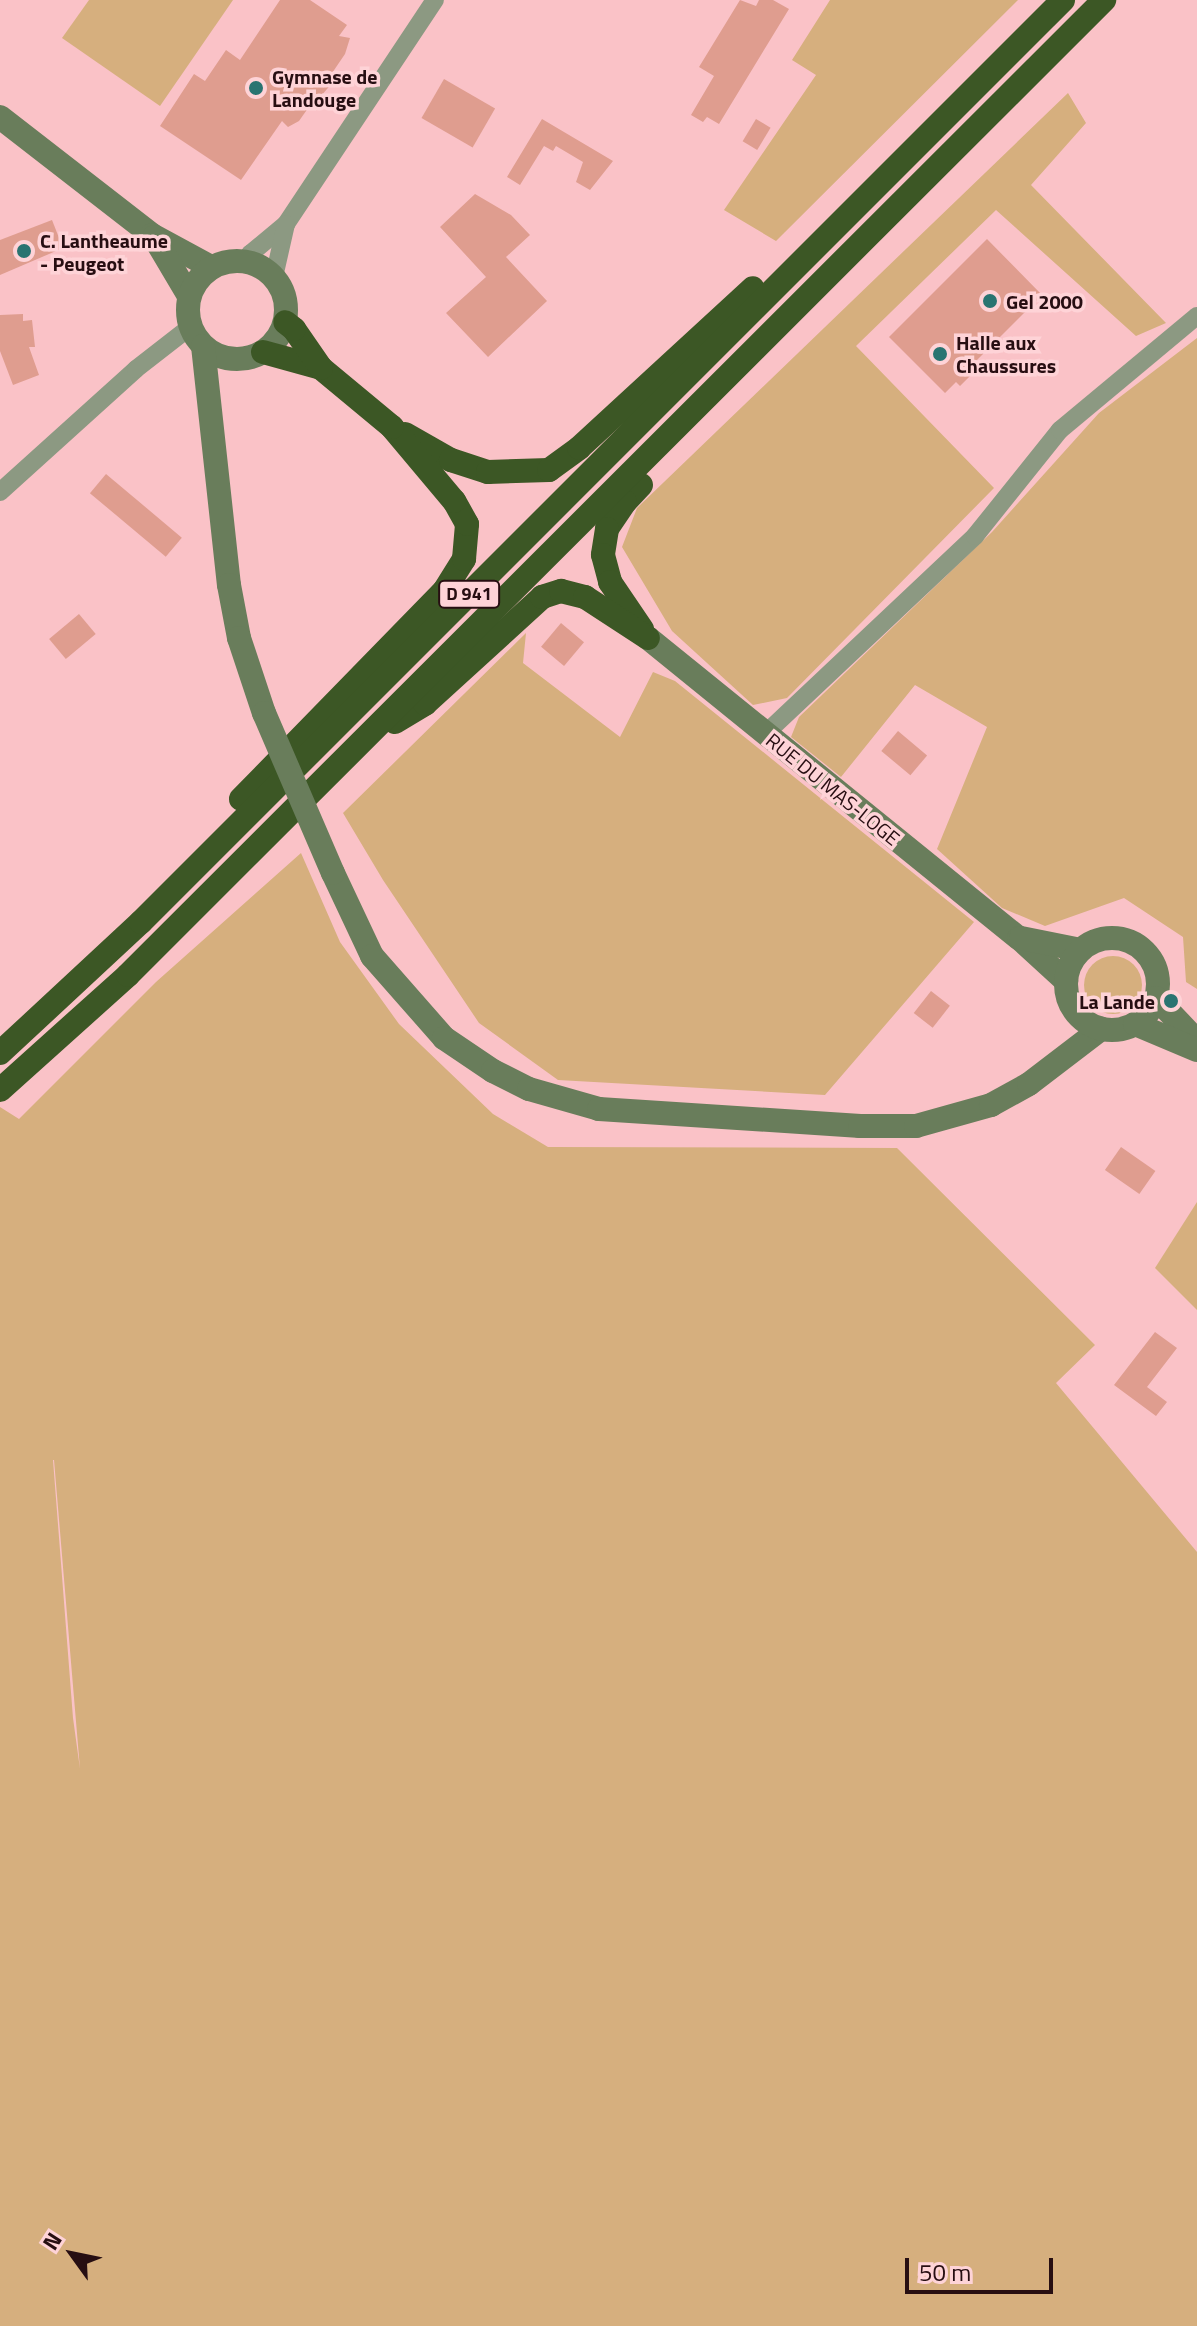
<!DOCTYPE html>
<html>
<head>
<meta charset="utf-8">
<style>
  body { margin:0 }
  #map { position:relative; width:1197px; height:2326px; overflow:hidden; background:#fac2c7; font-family:"Titillium Web",sans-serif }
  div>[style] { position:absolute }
  .green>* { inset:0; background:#d6af7e }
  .round { border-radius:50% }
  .building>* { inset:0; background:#df9d8f; transform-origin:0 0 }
  .street>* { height:18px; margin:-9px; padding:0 9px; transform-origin:9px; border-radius:9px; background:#8c9982 }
  .secondary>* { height:24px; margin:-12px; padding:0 12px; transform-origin:12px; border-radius:12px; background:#697d5b }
  .secondary>.ring { margin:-12px; padding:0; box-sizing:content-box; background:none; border:24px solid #697d5b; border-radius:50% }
  .highway>* { height:24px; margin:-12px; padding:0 12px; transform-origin:12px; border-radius:12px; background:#3c5725 }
  .secondary-bridge>* { height:24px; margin:-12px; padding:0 12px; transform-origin:12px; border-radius:12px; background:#697d5b }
  .dots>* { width:22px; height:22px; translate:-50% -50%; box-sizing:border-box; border:4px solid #fed3d7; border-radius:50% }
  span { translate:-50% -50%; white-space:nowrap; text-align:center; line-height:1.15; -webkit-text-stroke:7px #fed3d7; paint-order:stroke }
  .shield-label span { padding:2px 6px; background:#fed3d7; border:2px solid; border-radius:6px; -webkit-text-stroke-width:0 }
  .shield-label { font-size:18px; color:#270e12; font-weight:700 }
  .poi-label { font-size:20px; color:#270e12; font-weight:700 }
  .left { translate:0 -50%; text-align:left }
  .right { translate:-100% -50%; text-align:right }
  .street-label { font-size:20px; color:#270e12 }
  .north { position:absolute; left:32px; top:2214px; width:80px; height:80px; -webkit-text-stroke:6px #fed3d7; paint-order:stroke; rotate:303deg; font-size:22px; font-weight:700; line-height:32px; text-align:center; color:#270e12 }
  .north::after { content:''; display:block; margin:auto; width:28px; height:36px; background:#270e12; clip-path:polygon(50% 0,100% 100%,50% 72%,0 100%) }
  .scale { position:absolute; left:905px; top:2258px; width:148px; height:36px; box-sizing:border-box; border:4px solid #270e12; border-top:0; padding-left:10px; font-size:24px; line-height:28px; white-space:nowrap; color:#270e12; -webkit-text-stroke:6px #fed3d7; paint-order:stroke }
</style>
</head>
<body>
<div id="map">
  <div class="green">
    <div style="clip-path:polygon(89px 0,233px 0,160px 106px,62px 38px)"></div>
    <div style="clip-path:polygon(830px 0,1018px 0,776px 241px,724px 210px,816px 75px,792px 60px)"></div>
    <div style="clip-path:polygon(1068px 93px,1086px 123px,1031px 185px,1166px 323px,1136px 336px,996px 210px,856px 346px,994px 488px,787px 698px,753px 705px,672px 631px,622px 547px,637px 508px)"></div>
    <div style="clip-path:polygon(1197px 338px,1197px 989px,1186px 982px,1183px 937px,1124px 898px,1045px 926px,1002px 908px,937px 849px,987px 727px,915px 685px,841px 777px,791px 737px,799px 717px,992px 532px,1099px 413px)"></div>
    <div style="clip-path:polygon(526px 633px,523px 663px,620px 737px,653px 672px,675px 681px,974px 922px,825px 1095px,558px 1080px,479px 1023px,383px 880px,343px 813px)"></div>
    <div style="clip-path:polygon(evenodd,301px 853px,340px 942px,399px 1024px,493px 1114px,548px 1147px,897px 1148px,1095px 1345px,1056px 1383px,1197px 1552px,1197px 2326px,0 2326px,0 1107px,19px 1119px,156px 982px,301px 853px,53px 1460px,54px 1460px,80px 1769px,73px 1718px,53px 1460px)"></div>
    <div class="round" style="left:1084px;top:956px;width:58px;height:58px"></div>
    <div style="clip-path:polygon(1197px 1202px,1197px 1310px,1155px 1268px)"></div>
  </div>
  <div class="building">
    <div style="clip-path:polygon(280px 0,310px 0,347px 25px,339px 36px,350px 38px,345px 54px,328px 79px,333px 82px,321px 96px,318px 94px,299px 121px,288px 127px,282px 121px,241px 180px,160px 126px,194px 74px,205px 81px,226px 50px,240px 60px)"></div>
    <div style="clip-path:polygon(740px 0,756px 6px,759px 0,773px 0,789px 9px,719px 124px,707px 117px,703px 122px,691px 115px,714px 76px,699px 67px)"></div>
    <div style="left:444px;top:79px;width:59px;height:45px;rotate:30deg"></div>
    <div style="clip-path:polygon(542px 119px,613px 161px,590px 190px,576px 182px,583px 162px,556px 146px,553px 151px,544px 146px,520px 185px,507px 177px)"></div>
    <div style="left:756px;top:119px;width:17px;height:26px;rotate:31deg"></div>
    <div style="clip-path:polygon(475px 194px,511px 215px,530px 235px,506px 257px,547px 301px,488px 357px,446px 313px,486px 277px,440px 227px)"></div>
    <div style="clip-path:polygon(52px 220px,63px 248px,0 275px,0 240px)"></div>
    <div style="clip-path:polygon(987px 239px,1042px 295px,969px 368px,974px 372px,960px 386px,956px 382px,945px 393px,889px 337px)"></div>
    <div style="clip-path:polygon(23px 314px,23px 321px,32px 320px,35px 347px,29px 347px,39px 375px,13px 385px,0 351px,0 315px)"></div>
    <div style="left:106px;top:474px;width:99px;height:25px;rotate:40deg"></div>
    <div style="left:79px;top:614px;width:26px;height:39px;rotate:50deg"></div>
    <div style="left:561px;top:623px;width:30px;height:31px;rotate:40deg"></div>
    <div style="left:898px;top:731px;width:38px;height:26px;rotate:40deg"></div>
    <div style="left:931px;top:991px;width:24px;height:28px;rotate:38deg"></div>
    <div style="left:1121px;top:1147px;width:42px;height:28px;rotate:35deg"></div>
    <div style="clip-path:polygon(1155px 1332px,1177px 1348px,1147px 1387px,1167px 1402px,1156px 1416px,1114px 1385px)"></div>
  </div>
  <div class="street">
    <div style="left:247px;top:261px;width:8px;rotate:-67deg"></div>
    <div style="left:250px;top:254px;width:47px;rotate:-39.8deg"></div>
    <div style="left:286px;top:224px;width:269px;rotate:-56.4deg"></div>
    <div style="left:274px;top:277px;width:54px;rotate:-77.2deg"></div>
    <div style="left:0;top:492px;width:183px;rotate:-42.1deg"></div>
    <div style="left:136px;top:369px;width:68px;rotate:-37.9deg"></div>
    <div style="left:764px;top:735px;width:290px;rotate:-43.3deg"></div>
    <div style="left:975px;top:536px;width:136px;rotate:-51.3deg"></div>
    <div style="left:1060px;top:430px;width:178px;rotate:-39.8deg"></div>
  </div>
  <div class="secondary">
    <div style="left:0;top:117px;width:192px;rotate:37.8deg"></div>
    <div style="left:152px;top:235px;width:67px;rotate:28.5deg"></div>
    <div style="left:154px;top:237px;width:69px;rotate:59.3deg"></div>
    <div class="ring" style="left:188px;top:261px;width:74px;height:74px"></div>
    <div style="left:203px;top:346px;width:240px;rotate:83.8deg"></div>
    <div style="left:229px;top:585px;width:54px;rotate:79.3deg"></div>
    <div style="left:239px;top:638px;width:79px;rotate:71.6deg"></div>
    <div style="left:648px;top:638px;width:477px;rotate:39deg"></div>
    <div style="left:1019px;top:938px;width:64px;rotate:42.5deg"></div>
    <div style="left:333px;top:873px;width:92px;rotate:64.8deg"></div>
    <div style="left:372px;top:956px;width:109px;rotate:48.7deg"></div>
    <div style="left:444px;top:1038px;width:59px;rotate:34deg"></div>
    <div style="left:493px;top:1071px;width:40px;rotate:26.6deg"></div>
    <div style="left:529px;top:1089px;width:73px;rotate:15.9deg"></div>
    <div style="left:599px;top:1109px;width:262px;rotate:3.7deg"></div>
    <div style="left:860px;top:1126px;width:56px"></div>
    <div style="left:916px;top:1126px;width:78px;rotate:-15.6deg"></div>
    <div style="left:991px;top:1105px;width:43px;rotate:-28.9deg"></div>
    <div style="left:1029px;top:1084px;width:91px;rotate:-37.4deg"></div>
    <div style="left:1021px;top:938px;width:61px;rotate:11.3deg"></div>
    <div class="ring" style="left:1066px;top:938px;width:68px;height:68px"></div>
    <div style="left:1156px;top:998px;width:59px;rotate:46.4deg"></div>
    <div style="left:1135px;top:1024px;width:67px;rotate:22.8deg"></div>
  </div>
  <div class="highway">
    <div style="left:263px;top:352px;width:60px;rotate:15.4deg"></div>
    <div style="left:405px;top:434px;width:53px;rotate:29.5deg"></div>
    <div style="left:451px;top:460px;width:39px;rotate:18deg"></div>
    <div style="left:488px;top:472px;width:61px;rotate:-1.9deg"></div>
    <div style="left:549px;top:470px;width:37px;rotate:-36deg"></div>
    <div style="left:579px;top:448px;width:236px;rotate:-42.6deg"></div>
    <div style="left:641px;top:485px;width:23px;rotate:133deg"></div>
    <div style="left:625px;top:502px;width:32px;rotate:124deg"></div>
    <div style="left:607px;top:529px;width:26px;rotate:99deg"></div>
    <div style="left:603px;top:555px;width:28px;rotate:75deg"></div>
    <div style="left:610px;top:582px;width:57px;rotate:55.8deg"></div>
    <div style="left:395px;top:722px;width:35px;rotate:-31deg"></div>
    <div style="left:425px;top:704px;width:159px;rotate:-42.4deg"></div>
    <div style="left:542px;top:597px;width:20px;rotate:-18deg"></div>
    <div style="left:561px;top:591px;width:25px;rotate:14deg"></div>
    <div style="left:585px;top:597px;width:75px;rotate:33.1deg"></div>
    <div style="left:241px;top:799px;width:291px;rotate:-45.7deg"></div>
    <div style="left:444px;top:591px;width:38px;rotate:-58deg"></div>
    <div style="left:464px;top:559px;width:35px;rotate:-85deg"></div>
    <div style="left:467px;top:524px;width:26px;rotate:-119deg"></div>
    <div style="left:454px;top:501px;width:97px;rotate:-130deg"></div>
    <div style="left:392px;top:427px;width:92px;rotate:-140.3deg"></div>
    <div style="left:321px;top:368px;width:47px;rotate:-124.7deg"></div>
    <div style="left:294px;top:329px;width:11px;rotate:-142deg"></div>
    <div style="left:0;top:1053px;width:192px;rotate:-42.9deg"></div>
    <div style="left:141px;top:922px;width:1304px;rotate:-45deg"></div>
    <div style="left:0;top:1090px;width:172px;rotate:-41.9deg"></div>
    <div style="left:128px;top:975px;width:1380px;rotate:-44.97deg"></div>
  </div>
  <div class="secondary-bridge">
    <div style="left:264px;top:713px;width:174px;rotate:66.7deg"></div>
  </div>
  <div class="dots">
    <div style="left:256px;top:88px;background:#2a7471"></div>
    <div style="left:24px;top:251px;background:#2a7471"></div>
    <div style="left:990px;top:301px;background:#2a7471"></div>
    <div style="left:940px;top:354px;background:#2a7471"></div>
    <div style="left:1171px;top:1001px;background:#2a7471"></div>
  </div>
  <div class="shield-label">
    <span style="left:469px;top:594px">D 941</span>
  </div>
  <div class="poi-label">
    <span class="left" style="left:272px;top:88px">Gymnase de<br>Landouge</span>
    <span class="left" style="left:40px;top:252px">C. Lantheaume<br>- Peugeot</span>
    <span class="left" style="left:1006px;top:301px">Gel 2000</span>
    <span class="left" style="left:956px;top:354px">Halle aux<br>Chaussures</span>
    <span class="right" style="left:1155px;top:1001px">La Lande</span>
  </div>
  <div class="street-label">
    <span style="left:833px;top:789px;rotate:39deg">RUE DU MAS-LOGE</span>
  </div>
  <div class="north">N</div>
  <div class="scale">50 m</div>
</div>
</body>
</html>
